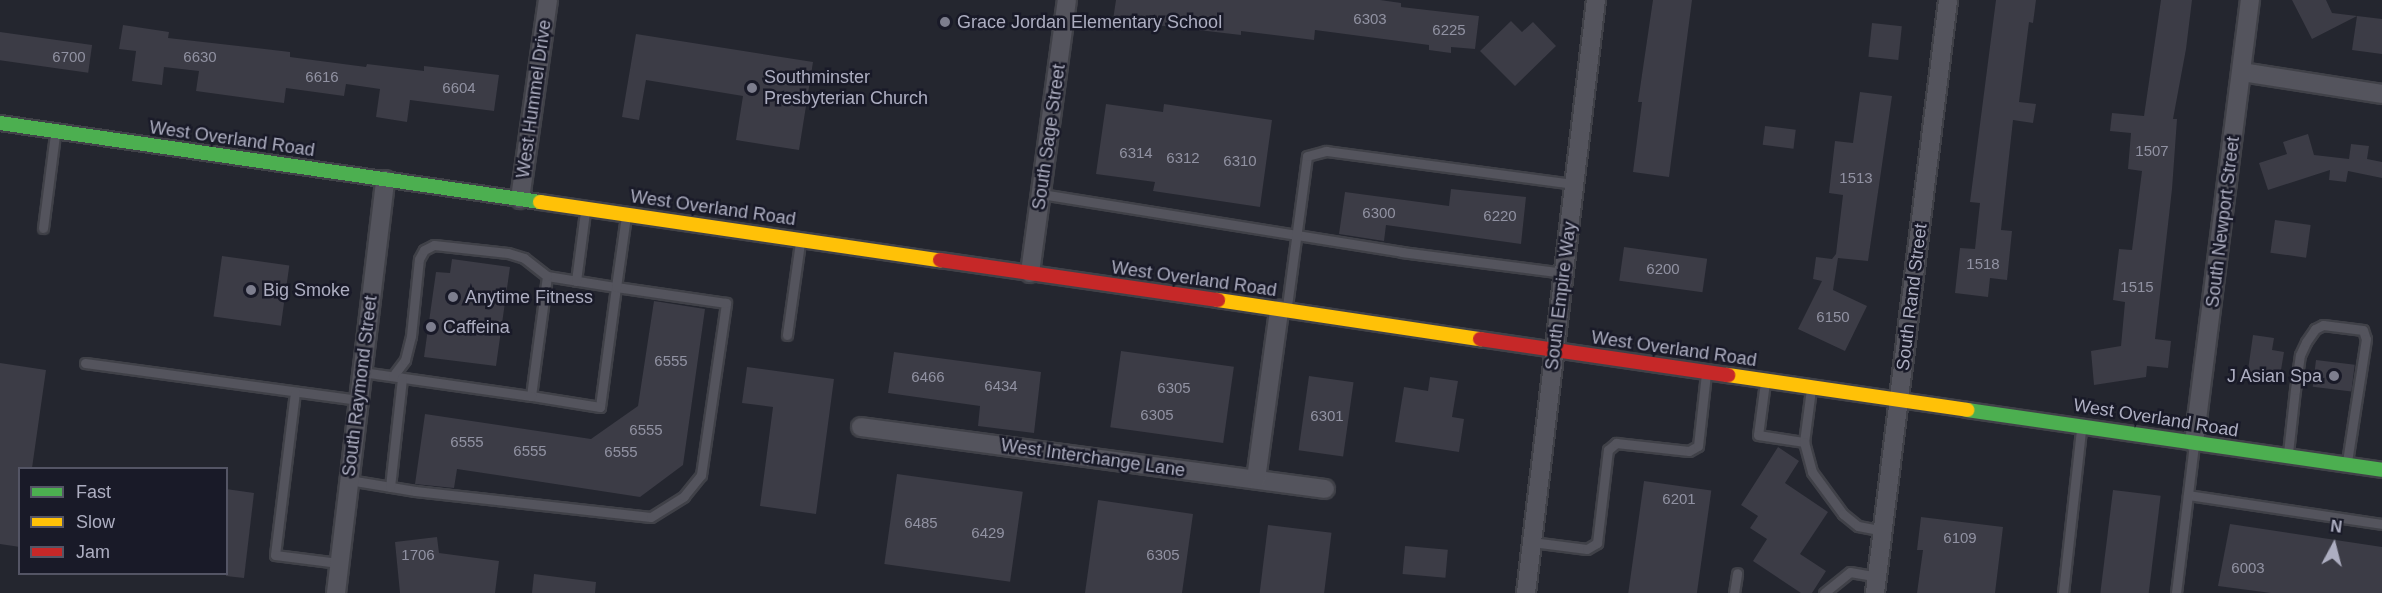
<!DOCTYPE html>
<html>
<head>
<meta charset="utf-8">
<style>
  body { margin:0 }
  #map { position:relative; width:2382px; height:593px; overflow:hidden; background:#24262f; font-family:Arial,sans-serif }
  div>[style] { position:absolute }
  .building>* { inset:0; background:#3c3c46; transform-origin:0 0 }
  .roads { filter:drop-shadow(2px 0 #404148) drop-shadow(-2px 0 #404148) drop-shadow(0 2px #404148) drop-shadow(0 -2px #404148) }
  .lane>* { height:9px; margin:-4.5px; padding:0 4.5px; transform-origin:4.5px; border-radius:4.5px; background:#54545d }
  .street>* { height:18px; margin:-9px; padding:0 9px; transform-origin:9px; border-radius:9px; background:#54545d }
  .fast>* { height:14px; margin:-7px; padding:0 7px; transform-origin:7px; border-radius:7px; background:#4caf50 }
  .slow>* { height:14px; margin:-7px; padding:0 7px; transform-origin:7px; border-radius:7px; background:#ffc107 }
  .jam>* { height:14px; margin:-7px; padding:0 7px; transform-origin:7px; border-radius:7px; background:#c62828 }
  .dots>* { width:16px; height:16px; translate:-50% -50%; box-sizing:border-box; border:3px solid #191a28; border-radius:50% }
  span { translate:-50% -50%; white-space:nowrap; text-align:center; line-height:1.15; -webkit-text-stroke:5px #191a28; paint-order:stroke }
  .number-label { font-size:15px; color:#9192a2 }
  .number-label span { -webkit-text-stroke-width:0 }
  .poi-label { font-size:18px; color:#adaec1 }
  .left { translate:0 -50%; text-align:left }
  .right { translate:-100% -50%; text-align:right }
  .street-label { font-size:18px; color:#adaec1 }
  .legend { position:absolute; left:18px; top:467px; width:210px; height:108px; box-sizing:border-box; background:#191a28; border:2px solid #545565; margin:0; padding:8px 10px; list-style:none; font-size:18px; color:#adaec1 }
  .legend li { display:flex; align-items:center; gap:12px; height:30px }
  .legend b { width:30px; border:2px solid #545565 }
  .north { position:absolute; left:2304px; top:515px; width:60px; height:60px; -webkit-text-stroke:4px #191a28; paint-order:stroke; rotate:7deg; font-size:16px; font-weight:700; line-height:24px; text-align:center; color:#adaec1 }
  .north::after { content:''; display:block; margin:auto; width:21px; height:27px; background:#adaec1; clip-path:polygon(50% 0,100% 100%,50% 72%,0 100%) }
</style>
</head>
<body>
<div id="map">
  <div class="building">
    <div style="clip-path:polygon(1116px 0,1380px 0,1401px 3px,1401px 7px,1479px 16px,1475px 49px,1451px 47px,1451px 53px,1429px 50px,1429px 45px,1315px 30px,1314px 40px,1241px 31px,1241px 35px,1113px 20px)"></div>
    <div style="clip-path:polygon(1653px 0,1692px 0,1669px 177px,1633px 172px,1642px 102px,1638px 102px)"></div>
    <div style="clip-path:polygon(1996px 0,2036px 0,2033px 23px,2029px 22px,2019px 102px,2036px 104px,2033px 123px,2013px 120px,2001px 230px,2012px 231px,2007px 280px,1990px 278px,1988px 297px,1955px 293px,1960px 248px,1975px 249px,1980px 203px,1970px 202px)"></div>
    <div style="clip-path:polygon(2161px 0,2192px 0,2186px 49px,2173px 119px,2177px 119px,2172px 189px,2155px 339px,2171px 341px,2168px 368px,2147px 366px,2146px 377px,2094px 385px,2091px 351px,2121px 346px,2125px 302px,2113px 300px,2119px 249px,2132px 250px,2142px 171px,2128px 169px,2131px 133px,2110px 131px,2112px 113px,2144px 116px)"></div>
    <div style="clip-path:polygon(2292px 0,2326px 0,2332px 13px,2382px 19px,2382px 54px,2352px 50px,2357px 16px,2312px 39px)"></div>
    <div style="clip-path:polygon(1511px 21px,1522px 32px,1533px 22px,1556px 46px,1515px 86px,1480px 51px)"></div>
    <div style="left:1872px;top:23px;width:30px;height:34px;rotate:6deg"></div>
    <div style="clip-path:polygon(123px 25px,169px 32px,168px 38px,290px 52px,290px 57px,366px 67px,367px 64px,424px 71px,424px 66px,499px 75px,494px 111px,410px 100px,407px 122px,376px 117px,380px 89px,346px 84px,344px 96px,286px 88px,284px 103px,196px 91px,199px 71px,164px 67px,162px 85px,132px 81px,136px 51px,119px 49px)"></div>
    <div style="left:0;top:32px;width:93px;height:28px;rotate:8deg"></div>
    <div style="clip-path:polygon(636px 34px,813px 62px,799px 150px,736px 140px,743px 96px,646px 80px,639px 120px,622px 117px)"></div>
    <div style="clip-path:polygon(1860px 92px,1892px 96px,1868px 261px,1838px 258px,1833px 290px,1867px 306px,1845px 351px,1798px 329px,1822px 281px,1813px 279px,1816px 257px,1832px 259px,1836px 254px,1843px 195px,1829px 193px,1835px 141px,1853px 143px)"></div>
    <div style="clip-path:polygon(1106px 104px,1163px 112px,1164px 104px,1272px 120px,1260px 207px,1153px 191px,1155px 182px,1096px 174px)"></div>
    <div style="left:1765px;top:126px;width:31px;height:19px;rotate:7deg"></div>
    <div style="clip-path:polygon(2308px 134px,2314px 155px,2349px 159px,2351px 144px,2369px 146px,2367px 159px,2382px 162px,2382px 178px,2348px 171px,2346px 182px,2329px 180px,2330px 170px,2268px 190px,2259px 163px,2287px 154px,2283px 142px)"></div>
    <div style="clip-path:polygon(1451px 189px,1526px 197px,1521px 244px,1386px 225px,1384px 241px,1339px 234px,1345px 192px,1449px 206px)"></div>
    <div style="left:2275px;top:220px;width:36px;height:33px;rotate:8deg"></div>
    <div style="left:1624px;top:247px;width:84px;height:34px;rotate:8deg"></div>
    <div style="left:222px;top:256px;width:68px;height:61px;rotate:8deg"></div>
    <div style="clip-path:polygon(452px 259px,510px 267px,496px 366px,424px 357px,436px 272px,450px 273px)"></div>
    <div style="clip-path:polygon(654px 301px,705px 309px,683px 465px,640px 497px,457px 469px,454px 488px,415px 484px,425px 414px,591px 439px,638px 406px)"></div>
    <div style="clip-path:polygon(2253px 335px,2274px 338px,2272px 350px,2284px 352px,2279px 382px,2247px 377px)"></div>
    <div style="left:1121px;top:351px;width:114px;height:77px;rotate:8deg"></div>
    <div style="clip-path:polygon(894px 352px,1041px 372px,1034px 433px,978px 426px,980px 406px,888px 393px)"></div>
    <div style="left:2316px;top:360px;width:39px;height:27px;rotate:7deg"></div>
    <div style="clip-path:polygon(0 363px,46px 370px,32px 468px,20px 468px,20px 547px,0 544px)"></div>
    <div style="clip-path:polygon(747px 367px,834px 379px,816px 514px,760px 506px,773px 407px,742px 403px)"></div>
    <div style="left:1309px;top:376px;width:45px;height:75px;rotate:8deg"></div>
    <div style="clip-path:polygon(1430px 377px,1458px 381px,1452px 417px,1464px 419px,1459px 452px,1395px 442px,1404px 387px,1428px 391px)"></div>
    <div style="clip-path:polygon(1778px 447px,1799px 461px,1785px 483px,1828px 512px,1800px 554px,1826px 571px,1812px 593px,1801px 593px,1753px 561px,1767px 539px,1750px 528px,1758px 516px,1741px 505px)"></div>
    <div style="left:897px;top:474px;width:127px;height:91px;rotate:8deg"></div>
    <div style="left:1644px;top:481px;width:68px;height:113px;rotate:8deg"></div>
    <div style="clip-path:polygon(226px 489px,254px 493px,244px 578px,226px 576px)"></div>
    <div style="left:2113px;top:490px;width:48px;height:104px;rotate:7deg"></div>
    <div style="clip-path:polygon(1098px 500px,1193px 514px,1182px 593px,1085px 593px)"></div>
    <div style="clip-path:polygon(1921px 517px,2003px 527px,1995px 593px,1917px 593px,1923px 550px,1917px 550px)"></div>
    <div style="clip-path:polygon(2230px 524px,2382px 547px,2382px 593px,2271px 593px,2218px 586px)"></div>
    <div style="left:1268px;top:525px;width:64px;height:69px;rotate:7deg"></div>
    <div style="clip-path:polygon(437px 537px,439px 553px,499px 561px,495px 593px,400px 593px,395px 542px)"></div>
    <div style="left:1405px;top:546px;width:43px;height:28px;rotate:5deg"></div>
    <div style="clip-path:polygon(534px 574px,596px 582px,595px 593px,532px 593px)"></div>
  </div>
  <div class="roads">
    <div class="lane">
      <div style="left:1041px;top:194px;width:366px;rotate:9.1deg"></div>
      <div style="left:1402px;top:252px;width:163px;rotate:7.4deg"></div>
      <div style="left:43px;top:228px;width:95px;rotate:-82.7deg"></div>
      <div style="left:547px;top:276px;width:70px;rotate:9.1deg"></div>
      <div style="left:616px;top:287px;width:121px;rotate:97.6deg"></div>
      <div style="left:600px;top:407px;width:70px;rotate:-170.9deg"></div>
      <div style="left:531px;top:396px;width:121px;rotate:-82.4deg"></div>
      <div style="left:576px;top:281px;width:70px;rotate:-82.6deg"></div>
      <div style="left:1287px;top:306px;width:151px;rotate:-82.4deg"></div>
      <div style="left:1307px;top:156px;width:20px;rotate:-15deg"></div>
      <div style="left:1326px;top:151px;width:250px;rotate:7.6deg"></div>
      <div style="left:787px;top:335px;width:94px;rotate:-82deg"></div>
      <div style="left:85px;top:363px;width:276px;rotate:7.7deg"></div>
      <div style="left:362px;top:372px;width:171px;rotate:8.1deg"></div>
      <div style="left:393px;top:376px;width:20px;rotate:-53deg"></div>
      <div style="left:405px;top:360px;width:25px;rotate:-76deg"></div>
      <div style="left:411px;top:336px;width:77px;rotate:-84.1deg"></div>
      <div style="left:419px;top:259px;width:10px;rotate:-61deg"></div>
      <div style="left:424px;top:250px;width:11px;rotate:-27deg"></div>
      <div style="left:434px;top:245px;width:74px;rotate:6.2deg"></div>
      <div style="left:508px;top:253px;width:17px;rotate:17deg"></div>
      <div style="left:524px;top:258px;width:29px;rotate:38deg"></div>
      <div style="left:1765px;top:382px;width:53px;rotate:97.5deg"></div>
      <div style="left:1758px;top:435px;width:47px;rotate:8.7deg"></div>
      <div style="left:1811px;top:389px;width:53px;rotate:97.5deg"></div>
      <div style="left:1804px;top:442px;width:31px;rotate:75deg"></div>
      <div style="left:1812px;top:472px;width:52px;rotate:53.6deg"></div>
      <div style="left:1843px;top:514px;width:19px;rotate:39deg"></div>
      <div style="left:1858px;top:526px;width:25px;rotate:11deg"></div>
      <div style="left:295px;top:392px;width:164px;rotate:97deg"></div>
      <div style="left:275px;top:555px;width:64px;rotate:7.1deg"></div>
      <div style="left:2288px;top:453px;width:63px;rotate:-83.7deg"></div>
      <div style="left:2295px;top:390px;width:35px;rotate:-82deg"></div>
      <div style="left:2300px;top:355px;width:14px;rotate:-65deg"></div>
      <div style="left:2306px;top:342px;width:16px;rotate:-55deg"></div>
      <div style="left:2315px;top:329px;width:9px;rotate:-27deg"></div>
      <div style="left:2323px;top:325px;width:40px;rotate:7.1deg"></div>
      <div style="left:2363px;top:330px;width:9px;rotate:72deg"></div>
      <div style="left:2366px;top:339px;width:124px;rotate:98.8deg"></div>
      <div style="left:349px;top:480px;width:67px;rotate:9.5deg"></div>
      <div style="left:415px;top:491px;width:237px;rotate:6.3deg"></div>
      <div style="left:651px;top:517px;width:39px;rotate:-32deg"></div>
      <div style="left:684px;top:496px;width:27px;rotate:-51deg"></div>
      <div style="left:701px;top:475px;width:174px;rotate:-81.7deg"></div>
      <div style="left:726px;top:303px;width:111px;rotate:-171.7deg"></div>
      <div style="left:616px;top:287px;width:72px;rotate:-82deg"></div>
      <div style="left:390px;top:487px;width:110px;rotate:-83.7deg"></div>
      <div style="left:2188px;top:495px;width:196px;rotate:8.5deg"></div>
      <div style="left:1532px;top:542px;width:55px;rotate:7.3deg"></div>
      <div style="left:1587px;top:549px;width:12px;rotate:-31deg"></div>
      <div style="left:1597px;top:543px;width:94px;rotate:-83.3deg"></div>
      <div style="left:1608px;top:450px;width:11px;rotate:-41deg"></div>
      <div style="left:1616px;top:443px;width:73px;rotate:6.3deg"></div>
      <div style="left:1689px;top:451px;width:10px;rotate:-29deg"></div>
      <div style="left:1698px;top:446px;width:72px;rotate:-83.7deg"></div>
      <div style="left:1734px;top:593px;width:20px;rotate:-81deg"></div>
      <div style="left:1824px;top:593px;width:33px;rotate:-39deg"></div>
      <div style="left:1850px;top:572px;width:27px;rotate:10deg"></div>
      <div style="left:2063px;top:593px;width:163px;rotate:-83.7deg"></div>
      <div style="left:2176px;top:593px;width:149px;rotate:-83.1deg"></div>
    </div>
    <div class="street">
      <div style="left:2242px;top:72px;width:142px;rotate:8.9deg"></div>
      <div style="left:520px;top:199px;width:201px;rotate:-82deg"></div>
      <div style="left:1030px;top:273px;width:275px;rotate:-82.3deg"></div>
      <div style="left:861px;top:427px;width:468px;rotate:7.6deg"></div>
      <div style="left:2194px;top:443px;width:447px;rotate:-82.8deg"></div>
      <div style="left:1256px;top:479px;width:171px;rotate:-82.2deg"></div>
      <div style="left:336px;top:593px;width:416px;rotate:-83.2deg"></div>
      <div style="left:1526px;top:593px;width:597px;rotate:-83.27deg"></div>
      <div style="left:1875px;top:593px;width:597px;rotate:-82.98deg"></div>
    </div>
    <div class="fast">
      <div style="left:0;top:123px;width:546px;rotate:8.32deg"></div>
      <div style="left:1967px;top:410px;width:419px;rotate:8.2deg"></div>
    </div>
    <div class="slow">
      <div style="left:540px;top:202px;width:404px;rotate:8.3deg"></div>
      <div style="left:1218px;top:300px;width:265px;rotate:8.5deg"></div>
      <div style="left:1728px;top:375px;width:242px;rotate:8.3deg"></div>
    </div>
    <div class="jam">
      <div style="left:940px;top:260px;width:281px;rotate:8.2deg"></div>
      <div style="left:1480px;top:339px;width:251px;rotate:8.3deg"></div>
    </div>
  </div>
  <div class="dots">
    <div style="left:945px;top:22px;background:#7d7e8e"></div>
    <div style="left:752px;top:88px;background:#7d7e8e"></div>
    <div style="left:251px;top:290px;background:#7d7e8e"></div>
    <div style="left:453px;top:297px;background:#7d7e8e"></div>
    <div style="left:431px;top:327px;background:#7d7e8e"></div>
    <div style="left:2334px;top:376px;background:#7d7e8e"></div>
  </div>
  <div class="number-label">
    <span style="left:1370px;top:19px">6303</span>
    <span style="left:1449px;top:30px">6225</span>
    <span style="left:69px;top:57px">6700</span>
    <span style="left:200px;top:57px">6630</span>
    <span style="left:322px;top:77px">6616</span>
    <span style="left:459px;top:88px">6604</span>
    <span style="left:2152px;top:151px">1507</span>
    <span style="left:1136px;top:153px">6314</span>
    <span style="left:1183px;top:158px">6312</span>
    <span style="left:1240px;top:161px">6310</span>
    <span style="left:1856px;top:178px">1513</span>
    <span style="left:1379px;top:213px">6300</span>
    <span style="left:1500px;top:216px">6220</span>
    <span style="left:1983px;top:264px">1518</span>
    <span style="left:1663px;top:269px">6200</span>
    <span style="left:2137px;top:287px">1515</span>
    <span style="left:1833px;top:317px">6150</span>
    <span style="left:671px;top:361px">6555</span>
    <span style="left:928px;top:377px">6466</span>
    <span style="left:1001px;top:386px">6434</span>
    <span style="left:1174px;top:388px">6305</span>
    <span style="left:1157px;top:415px">6305</span>
    <span style="left:1327px;top:416px">6301</span>
    <span style="left:646px;top:430px">6555</span>
    <span style="left:467px;top:442px">6555</span>
    <span style="left:530px;top:451px">6555</span>
    <span style="left:621px;top:452px">6555</span>
    <span style="left:1679px;top:499px">6201</span>
    <span style="left:921px;top:523px">6485</span>
    <span style="left:988px;top:533px">6429</span>
    <span style="left:1960px;top:538px">6109</span>
    <span style="left:418px;top:555px">1706</span>
    <span style="left:1163px;top:555px">6305</span>
    <span style="left:2248px;top:568px">6003</span>
  </div>
  <div class="poi-label">
    <span class="left" style="left:957px;top:22px">Grace Jordan Elementary School</span>
    <span class="left" style="left:764px;top:88px">Southminster<br>Presbyterian Church</span>
    <span class="left" style="left:263px;top:290px">Big Smoke</span>
    <span class="left" style="left:465px;top:297px">Anytime Fitness</span>
    <span class="left" style="left:443px;top:327px">Caffeina</span>
    <span class="right" style="left:2322px;top:376px">J Asian Spa</span>
  </div>
  <div class="street-label">
    <span style="left:534px;top:99px;rotate:-82deg">West Hummel Drive</span>
    <span style="left:1049px;top:137px;rotate:-82deg">South Sage Street</span>
    <span style="left:232px;top:139px;rotate:8deg">West Overland Road</span>
    <span style="left:713px;top:208px;rotate:8deg">West Overland Road</span>
    <span style="left:2223px;top:222px;rotate:-83deg">South Newport Street</span>
    <span style="left:1194px;top:279px;rotate:8deg">West Overland Road</span>
    <span style="left:1561px;top:296px;rotate:-83deg">South Empire Way</span>
    <span style="left:1912px;top:297px;rotate:-83deg">South Rand Street</span>
    <span style="left:1674px;top:349px;rotate:8deg">West Overland Road</span>
    <span style="left:360px;top:386px;rotate:-83deg">South Raymond Street</span>
    <span style="left:2156px;top:418px;rotate:9deg">West Overland Road</span>
    <span style="left:1093px;top:458px;rotate:8deg">West Interchange Lane</span>
  </div>
  <ul class="legend">
  <li><b style="height:8px;background:#4caf50"></b>Fast</li>
  <li><b style="height:8px;background:#ffc107"></b>Slow</li>
  <li><b style="height:8px;background:#c62828"></b>Jam</li>
  </ul>
  <div class="north">N</div>
</div>
</body>
</html>
